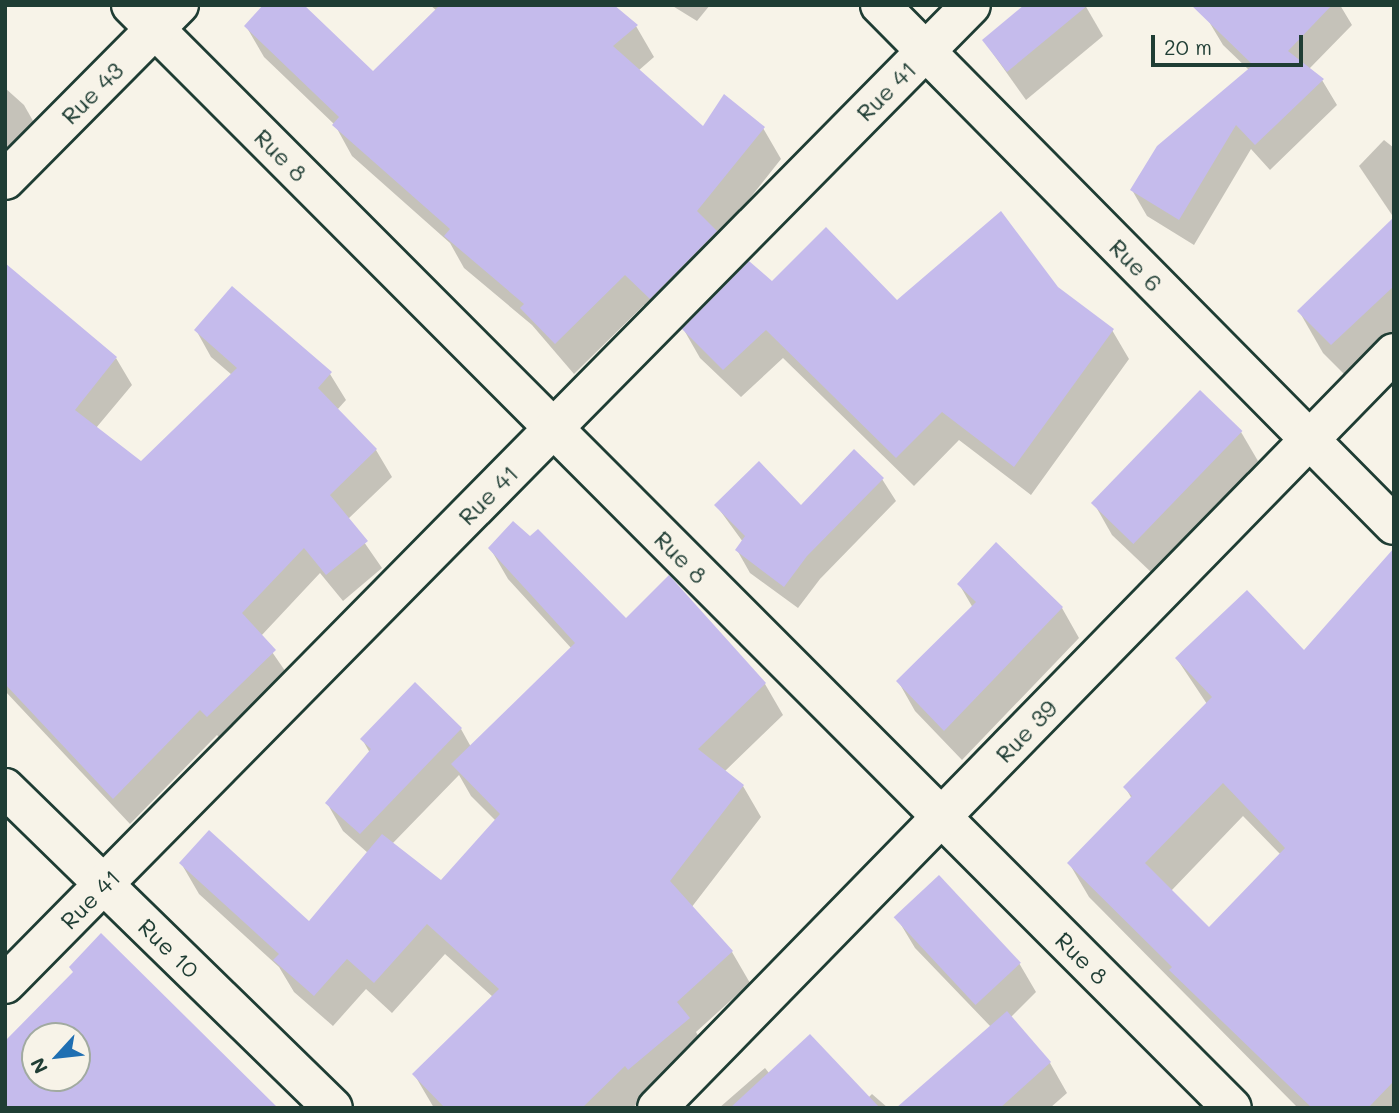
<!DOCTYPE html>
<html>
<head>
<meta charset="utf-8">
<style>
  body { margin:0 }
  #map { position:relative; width:1399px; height:1113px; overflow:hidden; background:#f7f3e8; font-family:Mali,sans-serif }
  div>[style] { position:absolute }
  .shadow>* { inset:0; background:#0003 }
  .building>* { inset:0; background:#c5bbec; transform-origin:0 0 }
  .roads { filter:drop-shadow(2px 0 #1f3d34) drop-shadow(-2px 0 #1f3d34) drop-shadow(0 2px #1f3d34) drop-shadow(0 -2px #1f3d34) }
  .minor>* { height:38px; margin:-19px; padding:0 19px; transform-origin:19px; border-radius:19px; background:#f7f3e8 }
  span { translate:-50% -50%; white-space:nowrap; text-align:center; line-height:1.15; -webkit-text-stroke:5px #f7f3e8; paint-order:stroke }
  .street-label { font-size:23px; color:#1f3d34 }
  .frame { position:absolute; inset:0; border:7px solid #1f3d34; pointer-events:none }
  .north { position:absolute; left:21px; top:1022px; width:70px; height:70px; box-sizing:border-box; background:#f7f3e8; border:2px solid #a1aaa0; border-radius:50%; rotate:243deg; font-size:19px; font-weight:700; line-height:28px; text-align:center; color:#1f3d34 }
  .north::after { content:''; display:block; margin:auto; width:24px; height:32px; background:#1f6fb2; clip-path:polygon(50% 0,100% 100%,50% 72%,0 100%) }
  .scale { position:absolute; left:1151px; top:35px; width:152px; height:32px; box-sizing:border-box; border:4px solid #1f3d34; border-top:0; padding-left:9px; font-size:21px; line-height:24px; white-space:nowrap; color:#1f3d34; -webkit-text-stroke:5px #f7f3e8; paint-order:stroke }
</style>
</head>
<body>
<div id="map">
  <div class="shadow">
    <div style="clip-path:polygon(430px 5px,611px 5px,636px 26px,654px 57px,638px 71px,704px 129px,763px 128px,781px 159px,719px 237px,669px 329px,644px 305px,574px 374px,532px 325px,464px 268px,450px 243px,352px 156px,335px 125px,264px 57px,246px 26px,373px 73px,437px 11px)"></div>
    <div style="clip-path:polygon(671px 5px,710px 5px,697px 21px)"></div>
    <div style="clip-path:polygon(1085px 5px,1103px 36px,1026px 100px,984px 41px)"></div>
    <div style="clip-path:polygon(1223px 5px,1340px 5px,1352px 25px,1309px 69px,1322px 80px,1337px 105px,1270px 170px,1251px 149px,1194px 245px,1147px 216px,1132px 190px,1249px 70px,1223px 45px,1208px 20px)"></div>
    <div style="clip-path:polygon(5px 88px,24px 105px,41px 135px,5px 168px)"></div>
    <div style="clip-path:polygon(1384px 140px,1394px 148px,1394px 218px,1359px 166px)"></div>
    <div style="clip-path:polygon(1394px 219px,1394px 350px,1356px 386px,1323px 353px,1299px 311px)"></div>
    <div style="clip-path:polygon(772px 284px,897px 302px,1057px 288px,1112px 330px,1129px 359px,1031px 495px,959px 440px,914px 486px,783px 358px,741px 397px,700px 358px,684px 330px)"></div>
    <div style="clip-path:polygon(196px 330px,330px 374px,346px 400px,337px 410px,376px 450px,392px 477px,348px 519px,382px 568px,343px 601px,320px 573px,261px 636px,290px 678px,223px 742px,217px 735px,130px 824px,5px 691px,5px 473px,116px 358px,132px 385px,96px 428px,141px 463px,232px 375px,211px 357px)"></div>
    <div style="clip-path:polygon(1241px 432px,1258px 461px,1153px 574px,1112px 535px,1095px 505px)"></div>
    <div style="clip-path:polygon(882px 479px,896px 501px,820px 579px,798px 608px,750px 573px,737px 550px,743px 542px,716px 505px,801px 507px)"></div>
    <div style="clip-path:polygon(996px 545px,1062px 608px,1079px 638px,962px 760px,915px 711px,898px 681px,973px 608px,959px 584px)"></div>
    <div style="clip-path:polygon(evenodd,490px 548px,626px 621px,765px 684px,783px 715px,724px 772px,743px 786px,761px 817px,691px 908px,732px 952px,750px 983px,696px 1032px,706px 1050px,632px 1108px,434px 1108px,414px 1074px,493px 997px,445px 954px,392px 1013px,366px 989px,333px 1026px,294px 992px,279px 967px,199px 894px,181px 863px,309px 923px,368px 853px,343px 831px,327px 803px,370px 753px,362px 739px,461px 729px,471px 747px,572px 649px,508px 579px,490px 548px,459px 775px,471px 796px,496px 821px,441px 882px,392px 844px,459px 775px)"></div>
    <div style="clip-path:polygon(evenodd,1394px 564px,1394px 1108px,1298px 1108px,1089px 897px,1069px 863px,1132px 799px,1125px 787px,1207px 704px,1177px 659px,1304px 653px,1394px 564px,1243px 816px,1281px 855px,1209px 930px,1171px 891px,1243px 816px)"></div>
    <div style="clip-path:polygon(897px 918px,1019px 963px,1036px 992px,1010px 1018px,1050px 1063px,1067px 1093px,1050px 1108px,899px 1108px,991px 1027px,915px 948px)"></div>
    <div style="clip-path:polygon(765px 1068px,769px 1073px,868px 1098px,872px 1094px,888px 1108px,719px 1108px)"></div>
  </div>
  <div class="building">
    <div style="clip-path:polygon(263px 5px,304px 5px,373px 71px,440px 5px,614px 5px,638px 25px,613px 46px,703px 126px,724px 94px,765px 127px,697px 211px,717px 231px,650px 299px,625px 275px,555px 344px,520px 308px,524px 304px,444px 236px,450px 229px,332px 125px,339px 117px,244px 26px)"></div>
    <div style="clip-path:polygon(1024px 5px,1088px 5px,1007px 72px,982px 40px)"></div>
    <div style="clip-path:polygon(1191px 5px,1332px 5px,1288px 51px,1324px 79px,1255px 145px,1236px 125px,1179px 220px,1130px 190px,1157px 146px,1253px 65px)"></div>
    <div style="clip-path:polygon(1001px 211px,1058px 287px,1114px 329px,1014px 467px,942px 412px,896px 458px,766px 330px,723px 370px,682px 329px,749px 261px,772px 281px,826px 227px,897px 300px)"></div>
    <div style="clip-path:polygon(1394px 217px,1394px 286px,1331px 345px,1297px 311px)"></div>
    <div style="clip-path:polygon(5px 263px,117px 357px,75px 410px,141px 461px,237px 368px,194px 330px,232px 286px,332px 372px,318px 388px,377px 449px,330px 495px,368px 541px,326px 575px,304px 548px,242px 613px,276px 650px,207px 717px,200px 710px,113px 799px,5px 684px)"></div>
    <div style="left:1200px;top:390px;width:59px;height:157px;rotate:44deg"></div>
    <div style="clip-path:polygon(854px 449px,884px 478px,807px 556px,784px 587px,735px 550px,745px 536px,714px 505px,759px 461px,801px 505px)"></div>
    <div style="clip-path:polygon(513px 521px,530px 536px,538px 529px,626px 618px,669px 575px,766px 683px,698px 749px,744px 785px,670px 881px,733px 951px,677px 1002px,690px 1018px,628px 1070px,625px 1066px,582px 1108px,445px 1108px,412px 1074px,499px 989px,427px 924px,374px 983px,347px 959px,314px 996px,273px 960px,279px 954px,179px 863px,209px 830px,309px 921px,382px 834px,441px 880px,500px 814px,451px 764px,575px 643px,488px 548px)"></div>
    <div style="clip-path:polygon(996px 542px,1063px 607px,944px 731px,896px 681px,976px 602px,957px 584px)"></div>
    <div style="clip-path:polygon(evenodd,1394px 548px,1394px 1081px,1368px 1108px,1312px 1108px,1169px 970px,1172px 967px,1067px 863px,1132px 796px,1123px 787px,1212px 697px,1175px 658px,1247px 590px,1304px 650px,1394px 548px,1223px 783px,1285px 848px,1209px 927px,1145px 863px,1223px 783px)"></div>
    <div style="clip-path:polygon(415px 682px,462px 728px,360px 834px,325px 803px,371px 749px,360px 739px)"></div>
    <div style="left:939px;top:875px;width:120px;height:62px;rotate:47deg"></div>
    <div style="clip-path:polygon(evenodd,101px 933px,278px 1108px,5px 1108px,5px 1041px,73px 972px,69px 967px,101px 933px,35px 1036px,77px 1036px,77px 1078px,35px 1078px,35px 1036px)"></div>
    <div style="clip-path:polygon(1007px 1011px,1051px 1062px,1000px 1108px,896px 1108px)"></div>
    <div style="clip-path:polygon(810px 1034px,880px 1108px,730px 1108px)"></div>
  </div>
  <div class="roads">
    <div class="minor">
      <div style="left:131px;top:5px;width:1558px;rotate:45.05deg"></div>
      <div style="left:880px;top:5px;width:731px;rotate:45.33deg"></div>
      <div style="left:5px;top:180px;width:247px;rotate:-45.2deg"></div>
      <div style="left:5px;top:788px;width:458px;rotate:44.3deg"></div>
      <div style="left:5px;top:984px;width:1375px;rotate:-45.38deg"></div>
      <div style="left:657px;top:1108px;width:1055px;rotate:-45.69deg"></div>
    </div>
  </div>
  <div class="street-label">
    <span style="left:886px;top:91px;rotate:-45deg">Rue 41</span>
    <span style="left:92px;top:93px;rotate:-45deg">Rue 43</span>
    <span style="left:281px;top:155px;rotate:45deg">Rue 8</span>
    <span style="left:1136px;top:265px;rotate:45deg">Rue 6</span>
    <span style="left:488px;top:495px;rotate:-45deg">Rue 41</span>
    <span style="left:681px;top:557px;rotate:45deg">Rue 8</span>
    <span style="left:1026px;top:731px;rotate:-46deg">Rue 39</span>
    <span style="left:90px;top:899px;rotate:-45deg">Rue 41</span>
    <span style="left:169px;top:948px;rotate:44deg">Rue 10</span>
    <span style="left:1082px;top:958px;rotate:45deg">Rue 8</span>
  </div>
  <div class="frame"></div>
  <div class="north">N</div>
  <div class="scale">20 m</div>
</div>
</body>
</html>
